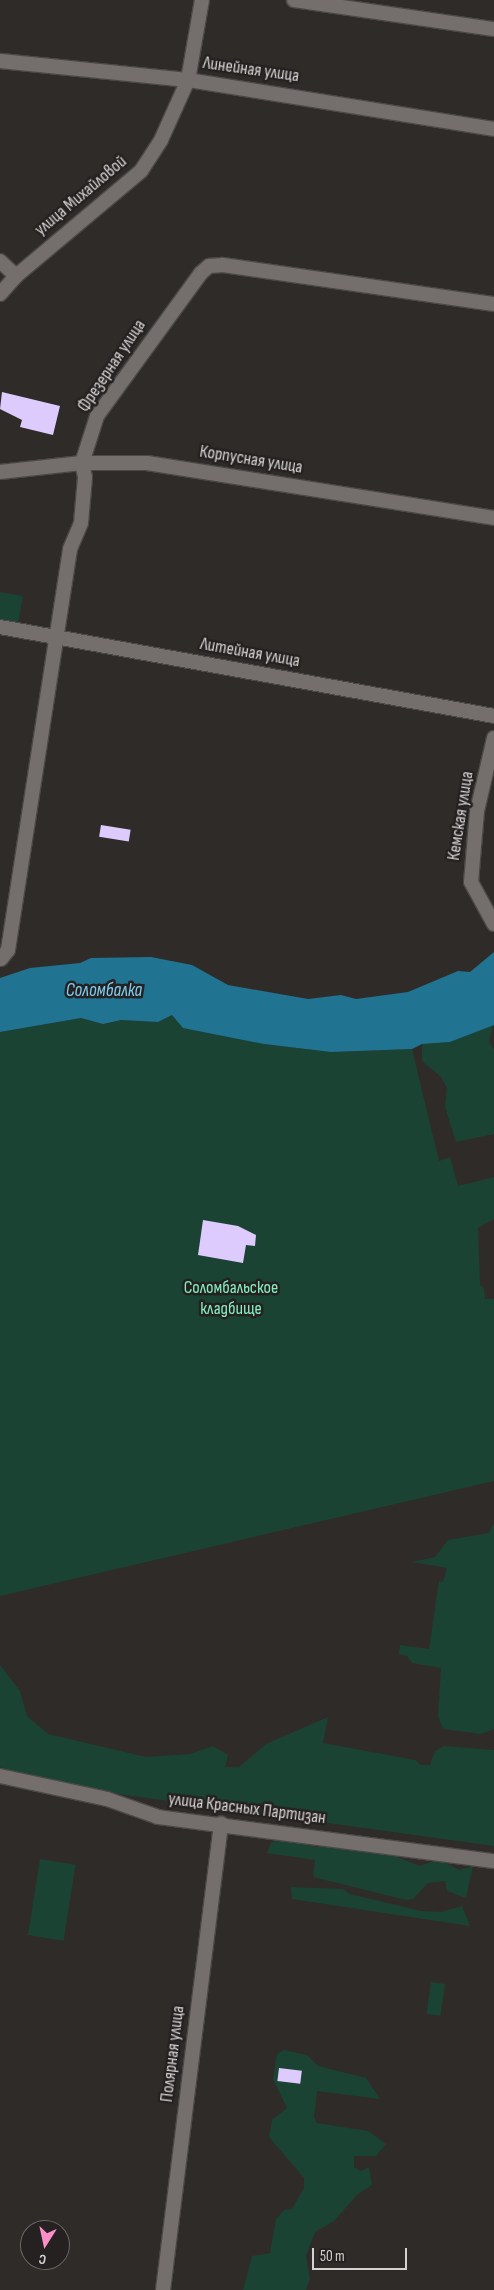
<!DOCTYPE html>
<html>
<head>
<meta charset="utf-8">
<style>
  body { margin:0 }
  #map { position:relative; width:494px; height:2290px; overflow:hidden; background:#2f2b29; font-family:"Sofia Sans Condensed",sans-serif }
  div>[style] { position:absolute }
  .green>* { inset:0; background:#1a4333; transform-origin:0 0 }
  .water>* { inset:0; background:#217392 }
  .building>* { inset:0; background:#decbfd; transform-origin:0 0 }
  .roads { filter:drop-shadow(1px 0 #4c4847) drop-shadow(-1px 0 #4c4847) drop-shadow(0 1px #4c4847) drop-shadow(0 -1px #4c4847) }
  .minor>* { height:14px; margin:-7px; padding:0 7px; transform-origin:7px; border-radius:7px; background:#746f6d }
  span { translate:-50% -50%; white-space:nowrap; text-align:center; line-height:1.15; -webkit-text-stroke:5px #252120; paint-order:stroke }
  .street-label { font-size:18px; color:#d5d2d1 }
  .park-label { font-size:18px; color:#82eec0 }
  .water-label { font-size:19px; color:#7ccff3; font-style:italic }
  .north { position:absolute; left:20px; top:2220px; width:50px; height:50px; box-sizing:border-box; background:#252120; border:1px solid #6b6867; border-radius:50%; rotate:190deg; font-size:14px; font-weight:700; line-height:20px; text-align:center; color:#d5d2d1 }
  .north::after { content:''; display:block; margin:auto; width:18px; height:22px; background:#f98fc9; clip-path:polygon(50% 0,100% 100%,50% 72%,0 100%) }
  .scale { position:absolute; left:312px; top:2248px; width:95px; height:22px; box-sizing:border-box; border:2px solid #d5d2d1; border-top:0; padding-left:6px; font-size:15px; line-height:18px; white-space:nowrap; color:#d5d2d1; -webkit-text-stroke:4px #252120; paint-order:stroke }
</style>
</head>
<body>
<div id="map">
  <div class="green">
    <div style="clip-path:polygon(0 592px,23px 596px,18px 624px,0 621px)"></div>
    <div style="clip-path:polygon(172px 1015px,178px 1021px,264px 1044px,331px 1052px,412px 1049px,439px 1161px,450px 1157px,458px 1186px,494px 1177px,494px 1219px,478px 1228px,480px 1285px,484px 1288px,485px 1299px,494px 1299px,494px 1481px,0 1596px,0 1032px,81px 1018px,103px 1024px,121px 1020px,158px 1022px)"></div>
    <div style="clip-path:polygon(493px 1025px,489px 1042px,494px 1049px,494px 1134px,456px 1142px,445px 1107px,447px 1088px,441px 1077px,422px 1061px,422px 1044px,450px 1042px)"></div>
    <div style="clip-path:polygon(494px 1523px,494px 1729px,481px 1734px,443px 1729px,438px 1716px,441px 1668px,412px 1663px,407px 1656px,399px 1654px,400px 1645px,429px 1649px,439px 1581px,443px 1582px,447px 1568px,412px 1562px,435px 1557px,448px 1540px,489px 1533px)"></div>
    <div style="clip-path:polygon(0 1665px,20px 1691px,27px 1716px,48px 1734px,146px 1757px,190px 1754px,213px 1746px,228px 1755px,225px 1767px,239px 1767px,266px 1744px,328px 1717px,323px 1743px,415px 1760px,421px 1765px,430px 1765px,435px 1751px,444px 1746px,494px 1750px,494px 1846px,118px 1794px,5px 1770px,0 1767px)"></div>
    <div style="clip-path:polygon(283px 1839px,317px 1847px,333px 1845px,384px 1852px,420px 1866px,439px 1859px,459px 1870px,473px 1866px,466px 1898px,447px 1891px,445px 1881px,428px 1883px,413px 1899px,406px 1900px,317px 1878px,313px 1876px,315px 1860px,267px 1853px,271px 1843px)"></div>
    <div style="left:40px;top:1859px;width:36px;height:77px;rotate:9deg"></div>
    <div style="clip-path:polygon(291px 1887px,343px 1889px,350px 1894px,421px 1911px,441px 1912px,462px 1906px,470px 1926px,292px 1899px)"></div>
    <div style="left:431px;top:1982px;width:14px;height:32px;rotate:8deg"></div>
    <div style="clip-path:polygon(284px 2050px,307px 2055px,318px 2066px,366px 2078px,380px 2099px,317px 2091px,314px 2117px,317px 2123px,368px 2131px,386px 2144px,376px 2156px,354px 2156px,354px 2167px,361px 2171px,369px 2167px,372px 2185px,358px 2194px,334px 2221px,315px 2232px,306px 2256px,310px 2279px,306px 2290px,243px 2290px,252px 2256px,270px 2253px,276px 2219px,284px 2210px,292px 2209px,304px 2188px,304px 2178px,269px 2137px,272px 2120px,287px 2108px,273px 2079px,277px 2054px)"></div>
  </div>
  <div class="water">
    <div style="clip-path:polygon(494px 952px,494px 1025px,450px 1042px,422px 1044px,412px 1049px,331px 1052px,264px 1044px,183px 1028px,172px 1015px,158px 1022px,121px 1020px,103px 1024px,81px 1018px,0 1032px,0 978px,30px 968px,80px 963px,91px 958px,151px 957px,192px 965px,228px 985px,308px 999px,341px 995px,356px 999px,408px 992px,458px 971px,470px 972px)"></div>
  </div>
  <div class="building">
    <div style="clip-path:polygon(2px 392px,60px 406px,53px 435px,20px 427px,22px 420px,0 409px)"></div>
    <div style="left:101px;top:825px;width:30px;height:12px;rotate:9deg"></div>
    <div style="clip-path:polygon(203px 1220px,238px 1226px,256px 1235px,255px 1246px,246px 1245px,243px 1263px,198px 1255px)"></div>
    <div style="left:279px;top:2068px;width:23px;height:13px;rotate:7deg"></div>
  </div>
  <div class="roads">
    <div class="minor">
      <div style="left:294px;top:0;width:202px;rotate:8.3deg"></div>
      <div style="left:0;top:61px;width:189px;rotate:5.8deg"></div>
      <div style="left:188px;top:80px;width:310px;rotate:9.1deg"></div>
      <div style="left:0;top:261px;width:22px;rotate:43deg"></div>
      <div style="left:0;top:294px;width:24px;rotate:-48deg"></div>
      <div style="left:16px;top:276px;width:163px;rotate:-40deg"></div>
      <div style="left:141px;top:171px;width:37px;rotate:-57deg"></div>
      <div style="left:161px;top:140px;width:66px;rotate:-65.8deg"></div>
      <div style="left:188px;top:80px;width:81px;rotate:-80.1deg"></div>
      <div style="left:0;top:472px;width:82px;rotate:-6.3deg"></div>
      <div style="left:82px;top:463px;width:65px"></div>
      <div style="left:147px;top:463px;width:351px;rotate:9deg"></div>
      <div style="left:0;top:627px;width:502px;rotate:10.21deg"></div>
      <div style="left:494px;top:738px;width:75px;rotate:103.1deg"></div>
      <div style="left:477px;top:811px;width:71px;rotate:94.8deg"></div>
      <div style="left:471px;top:882px;width:48px;rotate:61.3deg"></div>
      <div style="left:1px;top:959px;width:11px;rotate:-52deg"></div>
      <div style="left:8px;top:950px;width:406px;rotate:-81.2deg"></div>
      <div style="left:70px;top:549px;width:28px;rotate:-67deg"></div>
      <div style="left:81px;top:523px;width:46px;rotate:-85deg"></div>
      <div style="left:85px;top:477px;width:14px;rotate:-102deg"></div>
      <div style="left:82px;top:463px;width:49px;rotate:-72.3deg"></div>
      <div style="left:97px;top:416px;width:177px;rotate:-54deg"></div>
      <div style="left:201px;top:273px;width:11px;rotate:-41deg"></div>
      <div style="left:209px;top:266px;width:14px;rotate:-4deg"></div>
      <div style="left:223px;top:265px;width:274px;rotate:8.2deg"></div>
      <div style="left:0;top:1776px;width:109px;rotate:12.1deg"></div>
      <div style="left:107px;top:1799px;width:54px;rotate:19.4deg"></div>
      <div style="left:158px;top:1817px;width:339px;rotate:7.5deg"></div>
      <div style="left:163px;top:2290px;width:470px;rotate:-82.9deg"></div>
    </div>
  </div>
  <div class="street-label">
    <span style="left:251px;top:70px;rotate:8deg">Линейная улица</span>
    <span style="left:81px;top:196px;rotate:-40deg">улица Михайловой</span>
    <span style="left:112px;top:366px;rotate:-56deg">Фрезерная улица</span>
    <span style="left:251px;top:460px;rotate:9deg">Корпусная улица</span>
    <span style="left:250px;top:653px;rotate:10deg">Литейная улица</span>
    <span style="left:461px;top:816px;rotate:-81deg">Кемская улица</span>
    <span style="left:247px;top:1809px;rotate:7deg">улица Красных Партизан</span>
    <span style="left:173px;top:2054px;rotate:-83deg">Полярная улица</span>
  </div>
  <div class="park-label">
    <span style="left:231px;top:1299px">Соломбальское<br>кладбище</span>
  </div>
  <div class="water-label">
    <span style="left:104px;top:991px">Соломбалка</span>
  </div>
  <div class="north">С</div>
  <div class="scale">50 m</div>
</div>
</body>
</html>
